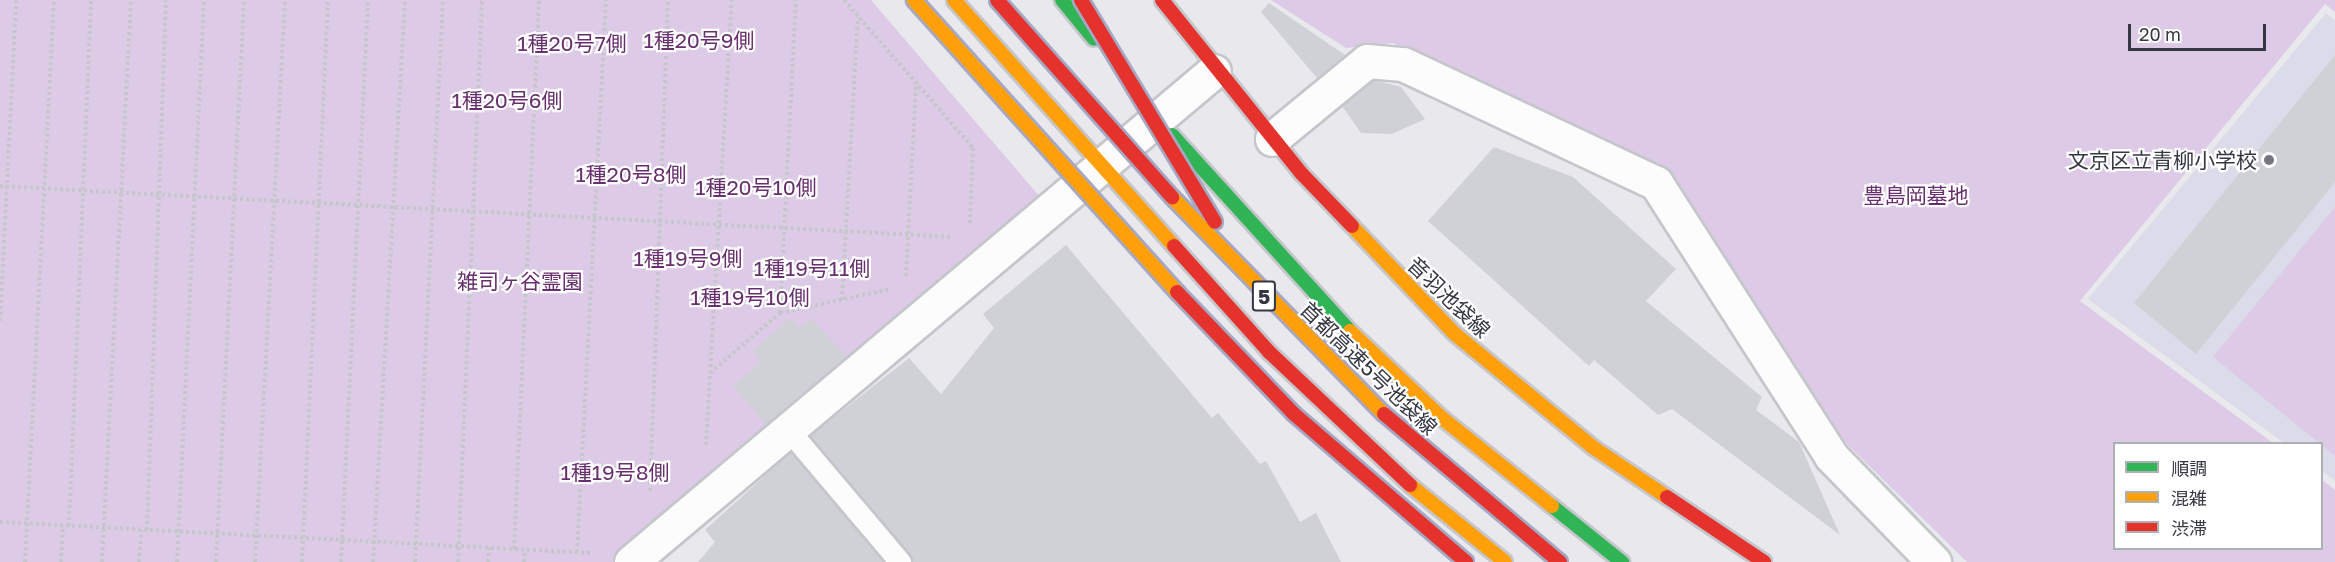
<!DOCTYPE html>
<html>
<head>
<meta charset="utf-8">
<style>
  body { margin:0 }
  #map { position:relative; width:2335px; height:562px; overflow:hidden; background:#e8e8ed; font-family:"Golos Text","Noto Sans JP",sans-serif }
  div>[style] { position:absolute }
  .education>* { inset:0; background:#dbdbea }
  .green>* { inset:0; background:#ddcae6 }
  .building>* { inset:0; background:#d0d1d7 }
  .path>* { height:4px; margin-top:-2px; transform-origin:0; background:repeating-linear-gradient(90deg,#c6c7cc 0 3px,transparent 0 6px) }
  .roads { filter:drop-shadow(2px 0 #c5c6cb) drop-shadow(-2px 0 #c5c6cb) drop-shadow(0 2px #c5c6cb) drop-shadow(0 -2px #c5c6cb) }
  .lane>* { height:21px; margin:-10.5px; padding:0 10.5px; transform-origin:10.5px; border-radius:10.5px; background:#fcfcfc }
  .street>* { height:33px; margin:-16.5px; padding:0 16.5px; transform-origin:16.5px; border-radius:16.5px; background:#fcfcfc }
  .fast>* { height:14px; margin:-7px; padding:0 7px; transform-origin:7px; border-radius:7px; background:#30b455 }
  .slow>* { height:14px; margin:-7px; padding:0 7px; transform-origin:7px; border-radius:7px; background:#ff9f0a }
  .jam>* { height:14px; margin:-7px; padding:0 7px; transform-origin:7px; border-radius:7px; background:#e5322d }
  .bridges { filter:drop-shadow(2px 0 #a5a8c3) drop-shadow(-2px 0 #a5a8c3) drop-shadow(0 2px #a5a8c3) drop-shadow(0 -2px #a5a8c3) }
  .slow-bridge>* { height:14px; margin:-7px; padding:0 7px; transform-origin:7px; border-radius:7px; background:#ff9f0a }
  .jam-bridge>* { height:14px; margin:-7px; padding:0 7px; transform-origin:7px; border-radius:7px; background:#e5322d }
  .dots>* { width:16px; height:16px; translate:-50% -50%; box-sizing:border-box; border:3px solid #fff; border-radius:50% }
  span { translate:-50% -50%; white-space:nowrap; text-align:center; line-height:1.15; -webkit-text-stroke:4.5px #fff; paint-order:stroke }
  .shield-label span { padding:2px 4px; background:#fff; border:2px solid; border-radius:4px; -webkit-text-stroke-width:0 }
  .shield-label { font-size:20px; color:#353742; font-weight:700 }
  .park-label { font-size:21px; color:#672f6d }
  .poi-label { font-size:21px; color:#353742 }
  .right { translate:-100% -50%; text-align:right }
  .street-label { font-size:21px; color:#353742 }
  .legend { position:absolute; left:2113px; top:442px; width:210px; height:108px; box-sizing:border-box; background:#fff; border:2px solid #aeafb3; margin:0; padding:8px 10px; list-style:none; font-size:18px; color:#353742 }
  .legend li { display:flex; align-items:center; gap:12px; height:30px }
  .legend b { width:30px; border:2px solid #aeafb3 }
  .scale { position:absolute; left:2128px; top:24px; width:138px; height:27px; box-sizing:border-box; border:3px solid #353742; border-top:0; padding-left:8px; font-size:18px; line-height:21px; white-space:nowrap; color:#353742; -webkit-text-stroke:4px #fff; paint-order:stroke }
</style>
</head>
<body>
<div id="map">
  <div class="education">
    <div style="clip-path:polygon(2326px 13px,2335px 21px,2335px 481px,2322px 471px,2322px 444px,2284px 443px,2088px 299px)"></div>
  </div>
  <div class="green">
    <div style="clip-path:polygon(0 0,871px 0,1041px 198px,639px 562px,0 562px)"></div>
    <div style="clip-path:polygon(1271px 0,2335px 0,2335px 12px,2325px 4px,2080px 301px,2273px 443px,2114px 444px,2114px 548px,2322px 548px,2322px 480px,2335px 490px,2335px 562px,1967px 562px,1843px 440px,1664px 167px,1393px 43px,1346px 48px)"></div>
    <div style="clip-path:polygon(2335px 207px,2335px 456px,2213px 357px)"></div>
  </div>
  <div class="building">
    <div style="clip-path:polygon(1269px 3px,1345px 55px,1317px 78px,1261px 12px)"></div>
    <div style="clip-path:polygon(2335px 55px,2335px 182px,2196px 354px,2134px 303px)"></div>
    <div style="clip-path:polygon(1373px 80px,1401px 87px,1425px 119px,1392px 134px,1361px 133px,1342px 106px)"></div>
    <div style="clip-path:polygon(1494px 147px,1573px 177px,1676px 269px,1646px 301px,1762px 397px,1756px 410px,1799px 442px,1840px 535px,1672px 409px,1658px 415px,1594px 360px,1589px 366px,1428px 221px)"></div>
    <div style="clip-path:polygon(1066px 245px,1212px 418px,1218px 413px,1260px 464px,1266px 461px,1300px 522px,1316px 513px,1341px 562px,912px 562px,810px 436px,909px 358px,941px 394px,994px 328px,983px 314px)"></div>
    <div style="clip-path:polygon(790px 318px,799px 328px,811px 318px,846px 356px,766px 424px,733px 386px,761px 362px,752px 351px)"></div>
    <div style="clip-path:polygon(791px 452px,883px 562px,698px 562px,715px 542px,705px 530px)"></div>
  </div>
  <div class="path">
    <div style="left:844px;top:0;width:196px;rotate:48.9deg"></div>
    <div style="left:973px;top:148px;width:76px;rotate:92.3deg"></div>
    <div style="left:0;top:186px;width:953px;rotate:3.07deg"></div>
    <div style="left:906px;top:276px;width:194px;rotate:-87deg"></div>
    <div style="left:842px;top:300px;width:283px;rotate:-86.8deg"></div>
    <div style="left:780px;top:313px;width:313px;rotate:-87.1deg"></div>
    <div style="left:0;top:321px;width:321px;rotate:-87.1deg"></div>
    <div style="left:710px;top:373px;width:92px;rotate:-40.6deg"></div>
    <div style="left:780px;top:313px;width:113px;rotate:-12.3deg"></div>
    <div style="left:706px;top:445px;width:446px;rotate:-86.7deg"></div>
    <div style="left:650px;top:491px;width:491px;rotate:-87.9deg"></div>
    <div style="left:0;top:522px;width:593px;rotate:3deg"></div>
    <div style="left:69px;top:526px;width:526px;rotate:-87.6deg"></div>
    <div style="left:147px;top:530px;width:530px;rotate:-87.95deg"></div>
    <div style="left:514px;top:549px;width:550px;rotate:-87.39deg"></div>
    <div style="left:577px;top:552px;width:553px;rotate:-86.99deg"></div>
    <div style="left:25px;top:562px;width:563px;rotate:-87.05deg"></div>
    <div style="left:61px;top:562px;width:37px;rotate:-87deg"></div>
    <div style="left:102px;top:562px;width:563px;rotate:-87.05deg"></div>
    <div style="left:139px;top:562px;width:32px;rotate:-86deg"></div>
    <div style="left:177px;top:562px;width:563px;rotate:-87.25deg"></div>
    <div style="left:216px;top:562px;width:563px;rotate:-87.15deg"></div>
    <div style="left:255px;top:562px;width:563px;rotate:-86.94deg"></div>
    <div style="left:302px;top:562px;width:563px;rotate:-87.35deg"></div>
    <div style="left:341px;top:562px;width:563px;rotate:-87.25deg"></div>
    <div style="left:373px;top:562px;width:563px;rotate:-86.74deg"></div>
    <div style="left:415px;top:562px;width:563px;rotate:-87.15deg"></div>
    <div style="left:458px;top:562px;width:563px;rotate:-87.55deg"></div>
    <div style="left:488px;top:562px;width:15px;rotate:-86deg"></div>
    <div style="left:524px;top:562px;width:13px;rotate:-86deg"></div>
  </div>
  <div class="roads">
    <div class="lane">
      <div style="left:786px;top:427px;width:177px;rotate:49.8deg"></div>
    </div>
    <div class="street">
      <div style="left:1272px;top:139px;width:123px;rotate:-39.4deg"></div>
      <div style="left:1367px;top:61px;width:36px;rotate:5deg"></div>
      <div style="left:1403px;top:64px;width:280px;rotate:25.2deg"></div>
      <div style="left:1656px;top:183px;width:324px;rotate:57.3deg"></div>
      <div style="left:1831px;top:456px;width:148px;rotate:45.8deg"></div>
      <div style="left:631px;top:562px;width:762px;rotate:-40.1deg"></div>
    </div>
    <div class="fast">
      <div style="left:1062px;top:0;width:50px;rotate:50.6deg"></div>
      <div style="left:1172px;top:135px;width:265px;rotate:47.8deg"></div>
      <div style="left:1552px;top:506px;width:90px;rotate:38.7deg"></div>
    </div>
    <div class="slow">
      <div style="left:954px;top:0;width:330px;rotate:48.2deg"></div>
      <div style="left:1352px;top:226px;width:149px;rotate:46.4deg"></div>
      <div style="left:1455px;top:334px;width:180px;rotate:39.4deg"></div>
      <div style="left:1594px;top:448px;width:88px;rotate:33.9deg"></div>
      <div style="left:1350px;top:331px;width:127px;rotate:43.4deg"></div>
      <div style="left:1442px;top:418px;width:141px;rotate:38.7deg"></div>
      <div style="left:1410px;top:485px;width:122px;rotate:39deg"></div>
    </div>
    <div class="jam">
      <div style="left:1162px;top:0;width:223px;rotate:51.2deg"></div>
      <div style="left:1302px;top:174px;width:72px;rotate:46.1deg"></div>
      <div style="left:1174px;top:246px;width:142px;rotate:48.1deg"></div>
      <div style="left:1269px;top:352px;width:194px;rotate:43.3deg"></div>
      <div style="left:1667px;top:497px;width:117px;rotate:33.8deg"></div>
    </div>
  </div>
  <div class="bridges">
    <div class="slow-bridge">
      <div style="left:914px;top:0;width:393px;rotate:48deg"></div>
      <div style="left:1172px;top:197px;width:303px;rotate:45.7deg"></div>
    </div>
    <div class="jam-bridge">
      <div style="left:997px;top:0;width:264px;rotate:48.4deg"></div>
      <div style="left:1081px;top:0;width:259px;rotate:58.9deg"></div>
      <div style="left:1177px;top:292px;width:169px;rotate:46.2deg"></div>
      <div style="left:1294px;top:414px;width:227px;rotate:40.7deg"></div>
      <div style="left:1384px;top:414px;width:230px;rotate:40.1deg"></div>
    </div>
  </div>
  <div class="dots">
    <div style="left:2269px;top:160px;background:#74757e"></div>
  </div>
  <div class="shield-label">
    <span style="left:1264px;top:296px">5</span>
  </div>
  <div class="park-label">
    <span style="left:699px;top:40px">1種20号9側</span>
    <span style="left:572px;top:43px">1種20号7側</span>
    <span style="left:507px;top:100px">1種20号6側</span>
    <span style="left:631px;top:174px">1種20号8側</span>
    <span style="left:756px;top:187px">1種20号10側</span>
    <span style="left:1916px;top:195px">豊島岡墓地</span>
    <span style="left:688px;top:258px">1種19号9側</span>
    <span style="left:812px;top:268px">1種19号11側</span>
    <span style="left:520px;top:281px">雑司ヶ谷霊園</span>
    <span style="left:750px;top:297px">1種19号10側</span>
    <span style="left:615px;top:472px">1種19号8側</span>
  </div>
  <div class="poi-label">
    <span class="right" style="left:2257px;top:160px">文京区立青柳小学校</span>
  </div>
  <div class="street-label">
    <span style="left:1449px;top:297px;rotate:44deg">音羽池袋線</span>
    <span style="left:1369px;top:368px;rotate:44deg">首都高速5号池袋線</span>
  </div>
  <ul class="legend">
  <li><b style="height:8px;background:#30b455"></b>順調</li>
  <li><b style="height:8px;background:#ff9f0a"></b>混雑</li>
  <li><b style="height:8px;background:#e5322d"></b>渋滞</li>
  </ul>
  <div class="scale">20 m</div>
</div>
</body>
</html>
